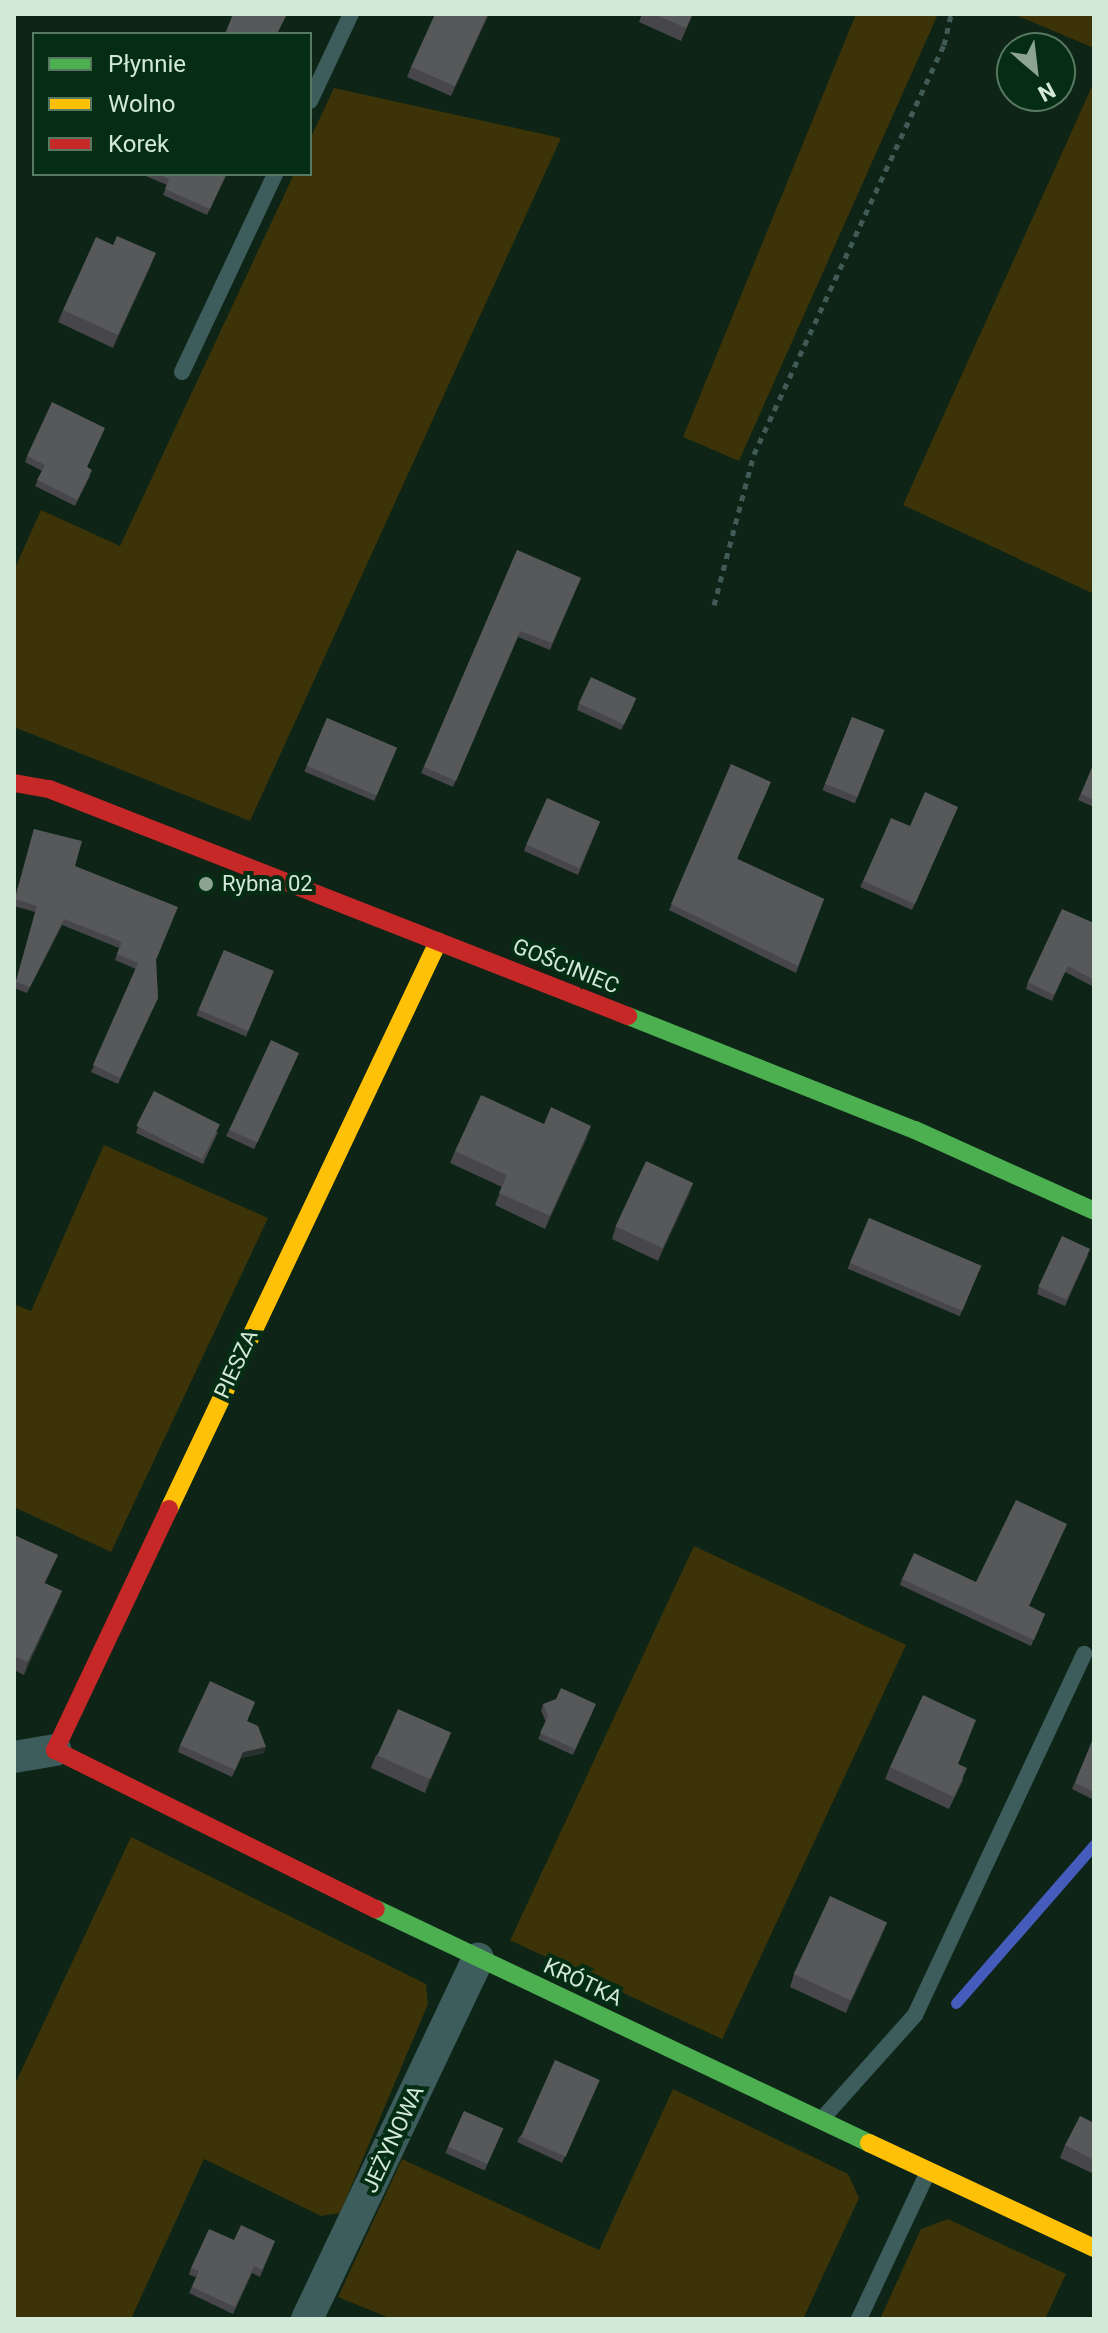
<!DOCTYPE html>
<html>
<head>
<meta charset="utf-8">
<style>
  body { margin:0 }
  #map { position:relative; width:1108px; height:2333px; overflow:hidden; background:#0d2416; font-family:Roboto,sans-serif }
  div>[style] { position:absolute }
  .green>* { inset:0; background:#3c3308; transform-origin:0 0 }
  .stream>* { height:11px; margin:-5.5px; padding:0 5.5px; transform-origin:5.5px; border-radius:5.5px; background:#455cbc }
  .path>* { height:5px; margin-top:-2.5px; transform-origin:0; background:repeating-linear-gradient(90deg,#405a56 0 6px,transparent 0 12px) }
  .lane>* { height:16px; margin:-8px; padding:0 8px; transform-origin:8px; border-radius:8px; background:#3d5d5c }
  .street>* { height:32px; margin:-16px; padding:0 16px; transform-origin:16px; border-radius:16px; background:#3d5d5c }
  .fast>* { height:18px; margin:-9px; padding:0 9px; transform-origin:9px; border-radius:9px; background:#4caf50 }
  .slow>* { height:18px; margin:-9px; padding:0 9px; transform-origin:9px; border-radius:9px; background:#ffc107 }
  .jam>* { height:18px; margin:-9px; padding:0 9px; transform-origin:9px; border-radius:9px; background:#c62828 }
  .wall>* { inset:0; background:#47464a; transform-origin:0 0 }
  .shaded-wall>* { inset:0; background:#29312f }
  .building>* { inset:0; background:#565859; transform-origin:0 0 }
  .dots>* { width:22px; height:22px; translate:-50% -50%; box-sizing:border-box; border:4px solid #042d13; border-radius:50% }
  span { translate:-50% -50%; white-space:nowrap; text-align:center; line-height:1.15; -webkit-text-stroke:8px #042d13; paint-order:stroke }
  .poi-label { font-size:22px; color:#d3e9d7 }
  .left { translate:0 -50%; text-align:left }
  .street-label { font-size:22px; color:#d3e9d7 }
  .frame { position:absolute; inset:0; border:16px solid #d3e9d7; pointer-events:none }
  .legend { position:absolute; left:32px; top:32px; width:280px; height:144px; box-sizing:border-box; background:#042d13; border:2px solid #577861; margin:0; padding:10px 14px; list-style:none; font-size:24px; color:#d3e9d7 }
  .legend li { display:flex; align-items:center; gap:16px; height:40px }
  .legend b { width:40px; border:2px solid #577861 }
  .north { position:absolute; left:996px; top:32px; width:80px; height:80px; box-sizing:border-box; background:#042d13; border:2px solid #577861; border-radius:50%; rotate:152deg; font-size:22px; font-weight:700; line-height:32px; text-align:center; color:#d3e9d7 }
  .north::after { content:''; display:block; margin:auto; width:28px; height:36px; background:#8ea493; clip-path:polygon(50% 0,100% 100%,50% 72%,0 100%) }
</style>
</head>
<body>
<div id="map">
  <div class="green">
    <div style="clip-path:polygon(856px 14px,938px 14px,739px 461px,683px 437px)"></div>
    <div style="clip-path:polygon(1013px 14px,1094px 14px,1094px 48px)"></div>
    <div style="clip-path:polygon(1094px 82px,1094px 594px,903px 505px)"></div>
    <div style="clip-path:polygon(334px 88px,561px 138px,250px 821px,14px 727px,14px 570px,41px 510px,120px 546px,294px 174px,310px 174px,310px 139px)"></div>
    <div style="clip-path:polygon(104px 1145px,268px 1218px,111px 1552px,14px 1507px,14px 1304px,31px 1311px)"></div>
    <div style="left:694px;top:1546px;width:234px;height:435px;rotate:25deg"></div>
    <div style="clip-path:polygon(131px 1837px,426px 1984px,428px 2004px,340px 2213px,321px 2216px,204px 2159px,131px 2319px,14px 2319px,14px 2086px)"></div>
    <div style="clip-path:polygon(673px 2089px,848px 2174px,859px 2198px,803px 2319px,392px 2319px,338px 2297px,402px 2159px,599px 2250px)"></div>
    <div style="clip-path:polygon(948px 2219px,1066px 2274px,1045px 2319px,880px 2319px,921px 2229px)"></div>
  </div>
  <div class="stream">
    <div style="left:956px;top:2003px;width:210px;rotate:-48.9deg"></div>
  </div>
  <div class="path">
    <div style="left:714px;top:605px;width:156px;rotate:-75.2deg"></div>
    <div style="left:754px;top:454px;width:451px;rotate:-65.1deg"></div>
    <div style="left:944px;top:45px;width:32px;rotate:-77deg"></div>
  </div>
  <div class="lane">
    <div style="left:310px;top:101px;width:96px;rotate:-64.8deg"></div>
    <div style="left:182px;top:372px;width:219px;rotate:-64.8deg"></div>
    <div style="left:822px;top:2119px;width:140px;rotate:-48.2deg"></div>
    <div style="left:915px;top:2015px;width:399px;rotate:-64.9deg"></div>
    <div style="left:859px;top:2319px;width:162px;rotate:-64.9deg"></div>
  </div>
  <div class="street">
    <div style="left:14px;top:1757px;width:42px;rotate:-9.7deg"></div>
    <div style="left:307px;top:2319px;width:399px;rotate:-64.6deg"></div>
  </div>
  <div class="fast">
    <div style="left:628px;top:1016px;width:309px;rotate:21.7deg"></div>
    <div style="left:915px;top:1130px;width:196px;rotate:24.3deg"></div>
    <div style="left:376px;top:1909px;width:546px;rotate:25.39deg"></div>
  </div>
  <div class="slow">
    <div style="left:169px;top:1509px;width:628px;rotate:-64.62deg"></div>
    <div style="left:869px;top:2143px;width:248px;rotate:25deg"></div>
  </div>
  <div class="jam">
    <div style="left:14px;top:783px;width:36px;rotate:10deg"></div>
    <div style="left:49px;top:789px;width:622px;rotate:21.41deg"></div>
    <div style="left:169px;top:1509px;width:267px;rotate:115.3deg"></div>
    <div style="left:55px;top:1750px;width:358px;rotate:26.4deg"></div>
  </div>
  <div class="wall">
    <div style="clip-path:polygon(489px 14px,451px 96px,407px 77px,411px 67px)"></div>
    <div style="clip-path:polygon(642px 14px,693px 14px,681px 41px,639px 22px)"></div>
    <div style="clip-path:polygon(141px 174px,227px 174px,207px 215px,163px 195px,167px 185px)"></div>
    <div style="clip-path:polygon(151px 265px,113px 348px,58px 322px,63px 310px)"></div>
    <div style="clip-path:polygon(27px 456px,88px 467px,90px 476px,75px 506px,35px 486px,42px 471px,25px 462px)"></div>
    <div style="clip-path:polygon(517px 550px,581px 578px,550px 650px,518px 637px,453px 787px,421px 773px)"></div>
    <div style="clip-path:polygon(579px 703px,634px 704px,621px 730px,577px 710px)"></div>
    <div style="left:852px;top:717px;width:35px;height:79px;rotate:22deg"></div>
    <div style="left:327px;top:718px;width:76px;height:58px;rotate:23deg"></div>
    <div style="clip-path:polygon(1094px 763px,1094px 807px,1078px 800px)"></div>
    <div style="clip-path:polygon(731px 764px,738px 859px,824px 899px,796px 973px,669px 910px)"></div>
    <div style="clip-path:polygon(958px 807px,912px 910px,860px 887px,863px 881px,910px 826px)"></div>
    <div style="clip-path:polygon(600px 822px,578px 875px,524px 851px,526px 845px)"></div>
    <div style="clip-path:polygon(34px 829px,75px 866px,156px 961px,158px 998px,118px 1084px,91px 1072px,136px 969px,115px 960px,119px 948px,62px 925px,27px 993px,14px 988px,35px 912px,14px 906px,14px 901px)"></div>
    <div style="clip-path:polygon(1094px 923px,1094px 987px,1065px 972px,1052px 1001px,1026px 989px,1028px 982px)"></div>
    <div style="left:224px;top:950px;width:54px;height:71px;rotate:23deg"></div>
    <div style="clip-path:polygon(296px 1059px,254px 1149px,226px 1136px,229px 1130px)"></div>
    <div style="clip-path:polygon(544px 1124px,587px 1138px,545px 1229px,495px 1205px,502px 1187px,450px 1163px,455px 1151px)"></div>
    <div style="clip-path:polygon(138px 1127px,218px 1132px,203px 1164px,136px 1133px)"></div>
    <div style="clip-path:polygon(693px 1183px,658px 1261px,612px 1239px,616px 1226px)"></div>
    <div style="left:869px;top:1218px;width:122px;height:55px;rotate:23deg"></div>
    <div style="clip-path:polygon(1088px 1255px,1065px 1306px,1037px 1294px,1039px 1287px)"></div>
    <div style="clip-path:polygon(14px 1535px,58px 1555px,45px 1583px,62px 1591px,57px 1603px,24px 1675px,14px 1670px)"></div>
    <div style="clip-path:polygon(902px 1579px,1030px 1606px,1045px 1614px,1031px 1646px,900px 1585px)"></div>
    <div style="clip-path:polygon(255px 1702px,247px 1721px,264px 1753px,241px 1758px,232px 1777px,178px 1752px,180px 1745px)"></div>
    <div style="clip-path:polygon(543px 1704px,593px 1711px,573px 1755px,538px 1739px,546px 1722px,541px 1711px)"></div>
    <div style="clip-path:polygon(451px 1733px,425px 1793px,371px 1768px,376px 1755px)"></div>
    <div style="clip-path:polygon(1093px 1739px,1094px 1740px,1094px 1800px,1072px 1789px)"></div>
    <div style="clip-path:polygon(959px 1764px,963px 1780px,949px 1809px,885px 1779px,890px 1767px)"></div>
    <div style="clip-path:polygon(882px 1935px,846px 2013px,790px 1987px,794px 1974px)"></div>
    <div style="clip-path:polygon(597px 2086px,562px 2163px,517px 2142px,520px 2136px)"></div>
    <div style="left:464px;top:2111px;width:43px;height:46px;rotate:24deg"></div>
    <div style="clip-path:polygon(1094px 2123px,1094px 2174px,1060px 2158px,1065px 2145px)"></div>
    <div style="clip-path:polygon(234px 2240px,275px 2241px,260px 2277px,252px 2273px,233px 2314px,189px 2293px,196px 2277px,189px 2275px,191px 2268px)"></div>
  </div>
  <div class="shaded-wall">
    <div style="clip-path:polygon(488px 14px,489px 14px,451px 96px,455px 86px)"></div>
    <div style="clip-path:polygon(156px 253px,151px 265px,113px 348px,118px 335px)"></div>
    <div style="clip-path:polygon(591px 1126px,587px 1138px,545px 1229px,550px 1216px)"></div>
    <div style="clip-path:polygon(693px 1183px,689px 1196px,658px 1261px,663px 1248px)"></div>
    <div style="clip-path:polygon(62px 1591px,57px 1603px,24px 1675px,28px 1662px)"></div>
    <div style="clip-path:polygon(451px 1733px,446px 1746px,425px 1793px,429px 1780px)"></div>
    <div style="clip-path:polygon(266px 1747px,264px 1753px,241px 1758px,232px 1777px,243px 1752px)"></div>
    <div style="clip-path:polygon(887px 1922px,882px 1935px,846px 2013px,850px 2001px)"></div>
  </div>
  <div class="building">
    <div style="clip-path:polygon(233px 14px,287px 14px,277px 34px,225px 34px)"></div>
    <div style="clip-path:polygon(435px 14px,488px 14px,455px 86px,411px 67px)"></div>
    <div style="clip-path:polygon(654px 14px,692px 14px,686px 28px)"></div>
    <div style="clip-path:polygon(158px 174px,226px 174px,210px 209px,165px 189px,169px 179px)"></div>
    <div style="clip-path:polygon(117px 236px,156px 253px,118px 335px,63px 310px,96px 237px,113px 245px)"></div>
    <div style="clip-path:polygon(52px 402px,105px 428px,87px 467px,92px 470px,77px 500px,37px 480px,45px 465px,27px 456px)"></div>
    <div style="clip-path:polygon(517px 550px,581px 578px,552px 643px,520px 631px,456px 781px,424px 767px)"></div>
    <div style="left:591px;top:677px;width:50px;height:29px;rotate:25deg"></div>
    <div style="left:852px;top:717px;width:35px;height:72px;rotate:22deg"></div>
    <div style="left:327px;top:718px;width:76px;height:52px;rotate:23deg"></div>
    <div style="clip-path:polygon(1094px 763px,1094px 800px,1081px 794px)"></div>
    <div style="clip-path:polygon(731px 764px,771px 782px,737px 859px,824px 899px,798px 966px,671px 904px)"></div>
    <div style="clip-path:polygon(925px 792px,958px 807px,915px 904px,863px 881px,891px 818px,910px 826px)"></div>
    <div style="left:547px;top:798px;width:58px;height:51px;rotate:24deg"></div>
    <div style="clip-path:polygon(34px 829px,82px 841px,75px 866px,178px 907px,156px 960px,158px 998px,120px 1078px,93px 1065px,138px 963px,117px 954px,122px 942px,64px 919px,30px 987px,16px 982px,37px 906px,15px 899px)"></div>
    <div style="clip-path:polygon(1062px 909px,1094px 923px,1094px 980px,1068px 966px,1054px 995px,1028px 982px)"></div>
    <div style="left:224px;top:950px;width:54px;height:65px;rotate:23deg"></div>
    <div style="left:271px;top:1040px;width:31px;height:99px;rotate:25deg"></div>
    <div style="left:154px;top:1091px;width:74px;height:39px;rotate:27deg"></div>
    <div style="clip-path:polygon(481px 1095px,544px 1124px,551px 1107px,591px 1126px,550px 1216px,499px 1193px,507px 1175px,455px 1151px)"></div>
    <div style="left:646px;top:1161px;width:52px;height:72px;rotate:25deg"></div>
    <div style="left:869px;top:1218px;width:122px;height:49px;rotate:23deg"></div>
    <div style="left:1062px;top:1236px;width:31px;height:56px;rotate:25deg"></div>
    <div style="clip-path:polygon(1016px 1500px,1067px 1524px,1029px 1606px,1045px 1614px,1034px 1640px,902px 1579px,914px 1553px,976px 1582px)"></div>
    <div style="clip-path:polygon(14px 1535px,58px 1555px,44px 1583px,62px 1591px,28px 1662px,14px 1656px)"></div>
    <div style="clip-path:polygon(210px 1681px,255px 1702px,247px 1721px,258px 1726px,266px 1747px,243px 1752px,235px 1770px,180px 1745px)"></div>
    <div style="clip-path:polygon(561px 1688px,596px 1704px,575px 1749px,540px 1733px,548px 1716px,543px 1704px,556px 1699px)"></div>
    <div style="clip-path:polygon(923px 1695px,976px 1720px,958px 1764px,967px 1768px,954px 1797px,890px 1767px)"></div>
    <div style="left:398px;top:1709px;width:58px;height:51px;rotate:24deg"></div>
    <div style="clip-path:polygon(1093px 1739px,1094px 1740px,1094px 1792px,1075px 1783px)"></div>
    <div style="left:830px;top:1896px;width:63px;height:86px;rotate:25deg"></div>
    <div style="left:555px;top:2060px;width:49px;height:84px;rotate:24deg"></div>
    <div style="left:464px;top:2111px;width:43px;height:39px;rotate:24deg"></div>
    <div style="clip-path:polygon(1080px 2116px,1094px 2123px,1094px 2160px,1065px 2145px)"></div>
    <div style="clip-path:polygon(241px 2225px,275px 2241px,262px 2270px,254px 2266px,235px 2307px,192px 2287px,199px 2271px,191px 2268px,209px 2229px,234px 2240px)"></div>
  </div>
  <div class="dots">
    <div style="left:206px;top:884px;background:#8ea493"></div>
  </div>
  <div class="poi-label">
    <span class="left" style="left:222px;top:884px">Rybna 02</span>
  </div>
  <div class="street-label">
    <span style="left:566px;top:966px;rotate:22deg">GOŚCINIEC</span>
    <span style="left:236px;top:1364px;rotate:-65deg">PIESZA</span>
    <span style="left:583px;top:1982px;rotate:25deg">KRÓTKA</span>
    <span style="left:393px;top:2139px;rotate:-65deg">JEŻYNOWA</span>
  </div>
  <div class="frame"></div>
  <ul class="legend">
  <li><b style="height:10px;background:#4caf50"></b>Płynnie</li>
  <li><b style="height:10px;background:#ffc107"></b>Wolno</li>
  <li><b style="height:10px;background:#c62828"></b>Korek</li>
  </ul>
  <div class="north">N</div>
</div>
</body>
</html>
